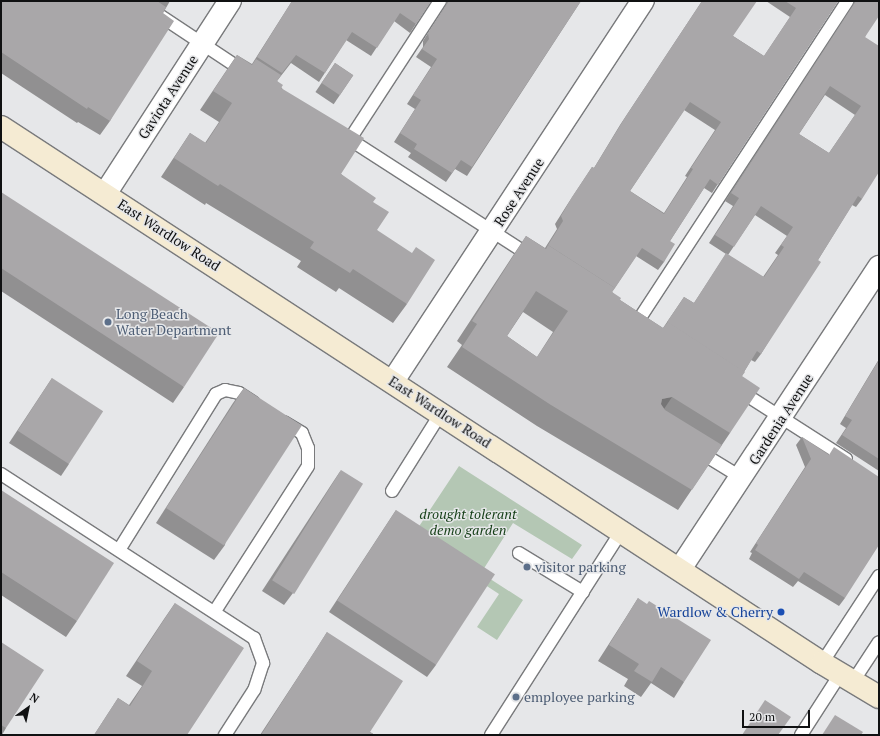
<!DOCTYPE html>
<html>
<head>
<meta charset="utf-8">
<style>
  body { margin:0 }
  #map { position:relative; width:880px; height:736px; overflow:hidden; background:#e6e7e9; font-family:"PT Serif",serif }
  div>[style] { position:absolute }
  .green>* { inset:0; background:#b4c7b4 }
  .roads { filter:drop-shadow(1px 0 #797a7c) drop-shadow(-1px 0 #797a7c) drop-shadow(0 1px #797a7c) drop-shadow(0 -1px #797a7c) }
  .lane>* { height:12px; margin:-6px; padding:0 6px; transform-origin:6px; border-radius:6px; background:#fff }
  .street>* { height:22px; margin:-11px; padding:0 11px; transform-origin:11px; border-radius:11px; background:#fff }
  .secondary>* { height:22px; margin:-11px; padding:0 11px; transform-origin:11px; border-radius:11px; background:#f5ebd3 }
  .wall>* { inset:0; background:#919091; transform-origin:0 0 }
  .shaded-wall>* { inset:0; background:#767576 }
  .building>* { inset:0; background:#a9a7a9; transform-origin:0 0 }
  .dots>* { width:11px; height:11px; translate:-50% -50%; box-sizing:border-box; border:2px solid #e6e7e9; border-radius:50% }
  span { translate:-50% -50%; white-space:nowrap; text-align:center; line-height:1.15; -webkit-text-stroke:3px #e6e7e9; paint-order:stroke }
  .street-label { font-size:14px; color:#101112 }
  .service-label { font-size:14px; color:#4e5e75 }
  .left { translate:0 -50%; text-align:left }
  .park-label { font-size:14px; color:#143e16; font-style:italic }
  .transit-label { font-size:14px; color:#164399 }
  .right { translate:-100% -50%; text-align:right }
  .frame { position:absolute; inset:0; border:2px solid #101112; pointer-events:none }
  .north { position:absolute; left:8px; top:688px; width:40px; height:40px; -webkit-text-stroke:3px #e6e7e9; paint-order:stroke; rotate:33deg; font-size:11px; font-weight:700; line-height:16px; text-align:center; color:#101112 }
  .north::after { content:''; display:block; margin:auto; width:14px; height:18px; background:#101112; clip-path:polygon(50% 0,100% 100%,50% 72%,0 100%) }
  .scale { position:absolute; left:742px; top:710px; width:68px; height:18px; box-sizing:border-box; border:2px solid #101112; border-top:0; padding-left:5px; font-size:12px; line-height:14px; white-space:nowrap; color:#101112; -webkit-text-stroke:3px #e6e7e9; paint-order:stroke }
</style>
</head>
<body>
<div id="map">
  <div class="green">
    <div style="clip-path:polygon(459px 466px,582px 545px,572px 559px,513px 523px,481px 573px,523px 600px,497px 640px,477px 627px,499px 594px,412px 537px)"></div>
  </div>
  <div class="roads">
    <div class="lane">
      <div style="left:138px;top:1px;width:128px;rotate:33.6deg"></div>
      <div style="left:346px;top:137px;width:220px;rotate:32.8deg"></div>
      <div style="left:350px;top:139px;width:165px;rotate:-56.9deg"></div>
      <div style="left:636px;top:324px;width:386px;rotate:-56.8deg"></div>
      <div style="left:740px;top:391px;width:126px;rotate:32.7deg"></div>
      <div style="left:698px;top:451px;width:52px;rotate:31.5deg"></div>
      <div style="left:1px;top:474px;width:302px;rotate:33deg"></div>
      <div style="left:254px;top:638px;width:27px;rotate:70deg"></div>
      <div style="left:263px;top:663px;width:28px;rotate:108deg"></div>
      <div style="left:254px;top:690px;width:54px;rotate:122.8deg"></div>
      <div style="left:392px;top:491px;width:92px;rotate:-57.9deg"></div>
      <div style="left:119px;top:550px;width:184px;rotate:-58.1deg"></div>
      <div style="left:216px;top:394px;width:10px;rotate:-24deg"></div>
      <div style="left:225px;top:390px;width:14px;rotate:12deg"></div>
      <div style="left:239px;top:393px;width:17px;rotate:33deg"></div>
      <div style="left:519px;top:553px;width:75px;rotate:31.4deg"></div>
      <div style="left:215px;top:611px;width:172px;rotate:-57.3deg"></div>
      <div style="left:308px;top:466px;width:18px;rotate:-90deg"></div>
      <div style="left:308px;top:448px;width:16px;rotate:-112deg"></div>
      <div style="left:302px;top:433px;width:21px;rotate:-149deg"></div>
      <div style="left:822px;top:663px;width:104px;rotate:-56.8deg"></div>
      <div style="left:854px;top:680px;width:45px;rotate:-56.7deg"></div>
      <div style="left:491px;top:735px;width:243px;rotate:-57.4deg"></div>
      <div style="left:801px;top:735px;width:74px;rotate:-57.2deg"></div>
    </div>
    <div class="street">
      <div style="left:105px;top:194px;width:230px;rotate:-57.1deg"></div>
      <div style="left:393px;top:381px;width:455px;rotate:-56.7deg"></div>
      <div style="left:680px;top:569px;width:362px;rotate:-56.6deg"></div>
    </div>
    <div class="secondary">
      <div style="left:1px;top:127px;width:980px;rotate:33.14deg"></div>
      <div style="left:822px;top:663px;width:66px;rotate:30.8deg"></div>
    </div>
  </div>
  <div class="wall">
    <div style="clip-path:polygon(1px 1px,170px 1px,163px 13px,110px 121px,100px 135px,78px 122px,77px 123px,1px 73px)"></div>
    <div style="clip-path:polygon(292px 1px,431px 1px,410px 33px,394px 21px,371px 56px,346px 40px,319px 82px,291px 63px,277px 81px,341px 174px,373px 202px,377px 230px,407px 304px,393px 323px,339px 288px,336px 292px,297px 267px,301px 261px,206px 203px,205px 205px,161px 177px,190px 133px,205px 143px,219px 122px,200px 110px,224px 74px,237px 55px,252px 64px)"></div>
    <div style="clip-path:polygon(447px 1px,581px 1px,467px 176px,455px 169px,446px 182px,408px 157px,411px 153px,394px 142px,415px 109px,407px 104px,431px 67px,416px 57px,423px 47px,423px 41px,446px 5px)"></div>
    <div style="clip-path:polygon(evenodd,702px 1px,733px 36px,764px 56px,790px 17px,766px 1px,838px 1px,712px 193px,704px 188px,670px 241px,664px 262px,658px 270px,636px 256px,612px 292px,620px 300px,663px 328px,684px 297px,694px 303px,726px 254px,709px 243px,733px 206px,725px 201px,853px 5px,854px 1px,879px 1px,865px 37px,862px 199px,856px 207px,852px 205px,818px 260px,761px 354px,755px 362px,751px 360px,744px 372px,742px 376px,730px 433px,678px 510px,537px 426px,447px 367px,462px 345px,457px 341px,512px 257px,526px 236px,545px 248px,557px 229px,555px 224px,567px 205px,592px 167px,594px 168px,620px 125px,702px 1px,825px 95px,855px 115px,829px 153px,799px 134px,825px 95px,702px 1px,684px 110px,715px 130px,685px 176px,687px 177px,664px 213px,630px 191px,684px 110px,702px 1px,755px 215px,787px 236px,775px 253px,778px 255px,763px 277px,728px 255px,755px 215px,702px 1px,523px 312px,553px 332px,537px 357px,507px 336px,523px 312px)"></div>
    <div style="left:335px;top:63px;width:22px;height:35px;rotate:34deg"></div>
    <div style="clip-path:polygon(1px 192px,184px 387px,173px 403px,1px 291px)"></div>
    <div style="clip-path:polygon(879px 359px,879px 471px,836px 443px,846px 428px,840px 424px)"></div>
    <div style="clip-path:polygon(52px 378px,69px 464px,61px 476px,9px 443px)"></div>
    <div style="clip-path:polygon(244px 388px,225px 545px,214px 560px,156px 523px,233px 403px)"></div>
    <div style="clip-path:polygon(802px 437px,829px 454px,845px 598px,839px 606px,798px 581px,793px 587px,749px 559px,752px 553px,750px 552px,805px 467px,796px 445px)"></div>
    <div style="clip-path:polygon(341px 470px,293px 593px,284px 605px,262px 591px,333px 482px)"></div>
    <div style="clip-path:polygon(1px 490px,77px 621px,66px 637px,1px 595px)"></div>
    <div style="clip-path:polygon(396px 510px,436px 665px,427px 677px,329px 612px)"></div>
    <div style="clip-path:polygon(638px 598px,684px 682px,674px 698px,651px 683px,641px 697px,624px 686px,628px 679px,598px 661px,628px 614px)"></div>
    <div style="clip-path:polygon(175px 603px,187px 735px,94px 735px,118px 698px,129px 705px,142px 686px,126px 676px,164px 619px)"></div>
    <div style="clip-path:polygon(327px 632px,370px 732px,375px 735px,260px 735px,317px 648px)"></div>
    <div style="clip-path:polygon(1px 642px,6px 728px,2px 735px,1px 735px)"></div>
  </div>
  <div class="shaded-wall">
    <div style="clip-path:polygon(672px 397px,658px 418px,662px 399px)"></div>
  </div>
  <div class="building">
    <div style="clip-path:polygon(1px 1px,157px 1px,166px 7px,163px 13px,174px 21px,110px 121px,88px 107px,87px 109px,1px 52px)"></div>
    <div style="clip-path:polygon(292px 1px,431px 1px,416px 24px,400px 13px,377px 48px,352px 32px,325px 73px,296px 55px,282px 73px,257px 57px)"></div>
    <div style="clip-path:polygon(449px 1px,581px 1px,472px 167px,461px 160px,452px 173px,414px 149px,417px 144px,400px 133px,421px 100px,413px 95px,437px 59px,422px 49px,429px 39px,428px 33px)"></div>
    <div style="clip-path:polygon(evenodd,702px 1px,757px 1px,733px 36px,764px 56px,796px 8px,785px 1px,838px 1px,718px 185px,710px 179px,670px 241px,675px 244px,664px 262px,642px 248px,615px 288px,548px 245px,563px 221px,561px 216px,572px 197px,592px 167px,594px 168px,626px 116px,702px 1px,690px 102px,721px 122px,691px 168px,693px 169px,664px 214px,630px 191px,690px 102px)"></div>
    <div style="clip-path:polygon(evenodd,856px 1px,879px 1px,879px 16px,865px 37px,879px 46px,879px 172px,862px 199px,858px 196px,818px 260px,821px 262px,761px 354px,757px 351px,744px 372px,667px 322px,684px 297px,694px 303px,726px 253px,764px 277px,784px 247px,781px 245px,793px 227px,761px 206px,734px 247px,715px 235px,739px 198px,731px 193px,856px 1px,830px 86px,861px 106px,829px 153px,799px 134px,830px 86px)"></div>
    <div style="clip-path:polygon(237px 55px,252px 65px,256px 59px,281px 75px,277px 81px,283px 85px,281px 88px,364px 138px,341px 174px,376px 198px,373px 202px,389px 212px,377px 230px,412px 253px,416px 247px,435px 260px,407px 304px,353px 269px,350px 273px,310px 248px,314px 242px,220px 184px,218px 186px,174px 158px,190px 133px,206px 143px,232px 103px,213px 91px)"></div>
    <div style="left:335px;top:63px;width:22px;height:24px;rotate:34deg"></div>
    <div style="clip-path:polygon(1px 192px,219px 333px,184px 387px,1px 268px)"></div>
    <div style="clip-path:polygon(evenodd,526px 236px,546px 249px,548px 245px,615px 288px,612px 292px,621px 298px,620px 300px,663px 328px,668px 322px,745px 372px,742px 376px,760px 388px,730px 433px,672px 397px,662px 399px,661px 404px,665px 410px,722px 445px,692px 490px,551px 405px,462px 347px,477px 324px,472px 321px,526px 236px,536px 291px,568px 311px,537px 357px,507px 336px,536px 291px)"></div>
    <div style="clip-path:polygon(879px 360px,879px 459px,842px 435px,852px 420px,845px 416px)"></div>
    <div style="left:52px;top:378px;width:61px;height:63px;rotate:33deg"></div>
    <div style="left:244px;top:388px;width:69px;height:143px;rotate:33deg"></div>
    <div style="clip-path:polygon(802px 437px,829px 455px,834px 447px,879px 477px,879px 545px,845px 598px,804px 572px,799px 579px,755px 550px,758px 545px,756px 543px,811px 459px)"></div>
    <div style="left:341px;top:470px;width:26px;height:130px;rotate:32deg"></div>
    <div style="clip-path:polygon(1px 490px,114px 563px,77px 621px,1px 572px)"></div>
    <div style="left:396px;top:510px;width:118px;height:108px;rotate:33deg"></div>
    <div style="clip-path:polygon(638px 598px,647px 604px,649px 601px,711px 640px,684px 682px,661px 667px,652px 682px,634px 671px,639px 664px,609px 645px)"></div>
    <div style="clip-path:polygon(175px 603px,244px 648px,187px 735px,174px 735px,173px 734px,173px 735px,94px 735px,118px 698px,130px 706px,152px 671px,137px 661px)"></div>
    <div style="clip-path:polygon(327px 632px,403px 681px,370px 732px,375px 735px,261px 735px)"></div>
    <div style="clip-path:polygon(1px 642px,44px 670px,6px 728px,1px 725px)"></div>
    <div style="clip-path:polygon(765px 700px,791px 717px,778px 735px,742px 735px)"></div>
    <div style="clip-path:polygon(835px 715px,863px 732px,861px 735px,822px 735px)"></div>
  </div>
  <div class="dots">
    <div style="left:108px;top:322px;background:#5c6f8a"></div>
    <div style="left:527px;top:567px;background:#5c6f8a"></div>
    <div style="left:781px;top:612px;background:#1a4fb4"></div>
    <div style="left:516px;top:697px;background:#5c6f8a"></div>
  </div>
  <div class="street-label">
    <span style="left:168px;top:97px;rotate:-57deg">Gaviota Avenue</span>
    <span style="left:519px;top:192px;rotate:-57deg">Rose Avenue</span>
    <span style="left:169px;top:235px;rotate:33deg">East Wardlow Road</span>
    <span style="left:440px;top:412px;rotate:33deg">East Wardlow Road</span>
    <span style="left:781px;top:419px;rotate:-57deg">Gardenia Avenue</span>
  </div>
  <div class="service-label">
    <span class="left" style="left:116px;top:322px">Long Beach<br>Water Department</span>
    <span class="left" style="left:535px;top:567px">visitor parking</span>
    <span class="left" style="left:524px;top:697px">employee parking</span>
  </div>
  <div class="park-label">
    <span style="left:468px;top:522px">drought tolerant<br>demo garden</span>
  </div>
  <div class="transit-label">
    <span class="right" style="left:773px;top:612px">Wardlow &amp; Cherry</span>
  </div>
  <div class="frame"></div>
  <div class="north">N</div>
  <div class="scale">20 m</div>
</div>
</body>
</html>
